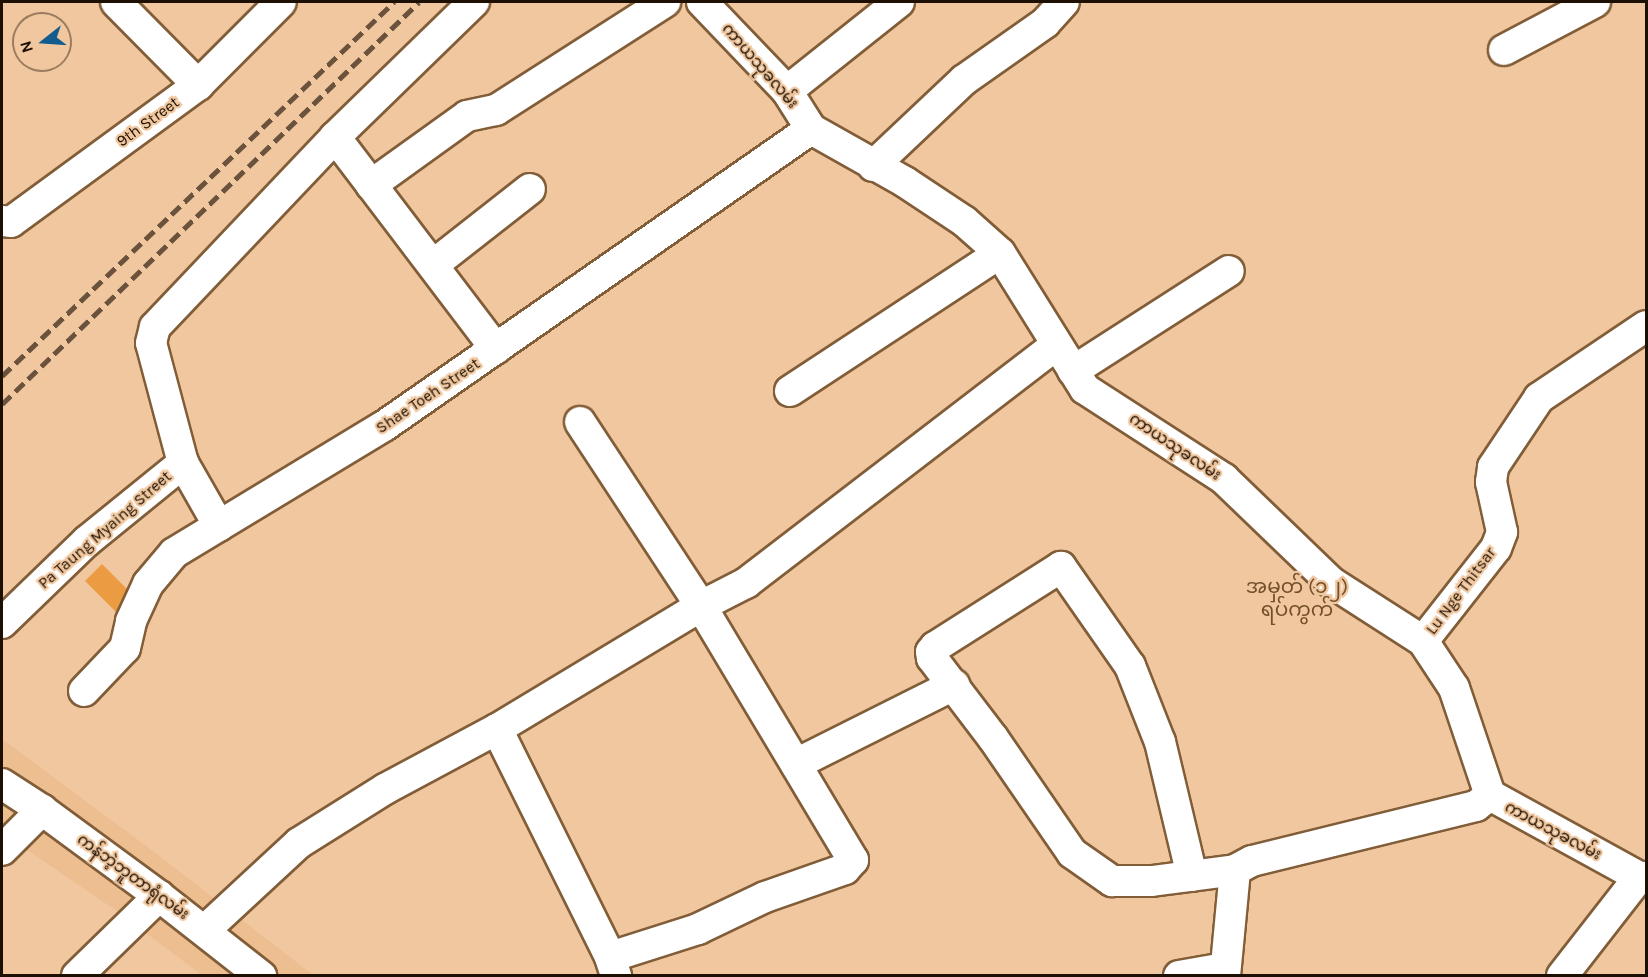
<!DOCTYPE html>
<html>
<head>
<meta charset="utf-8">
<style>
  body { margin:0 }
  #map { position:relative; width:1648px; height:977px; overflow:hidden; background:#f0c79f; font-family:Karla,"Noto Sans Myanmar",sans-serif }
  div>[style] { position:absolute }
  .built>* { inset:0; background:#edbe90 }
  .building>* { inset:0; background:#eb9b41; transform-origin:0 0 }
  .roads { filter:drop-shadow(2px 0 #815d38) drop-shadow(-2px 0 #815d38) drop-shadow(0 2px #815d38) drop-shadow(0 -2px #815d38) }
  .minor>* { height:30px; margin:-15px; padding:0 15px; transform-origin:15px; border-radius:15px; background:#fff }
  .rail>* { height:4.5px; margin-top:-2.25px; transform-origin:0; background:repeating-linear-gradient(90deg,#6a523c 0 12px,transparent 0 18px) }
  span { translate:-50% -50%; white-space:nowrap; text-align:center; line-height:1.15; -webkit-text-stroke:4.5px #f0c79f; paint-order:stroke }
  .street-label { font-size:16px; color:#1d0f02 }
  .quarter-label { font-size:20px; color:#724f2a }
  .frame { position:absolute; inset:0; border:3px solid #1d0f02; pointer-events:none }
  .north { position:absolute; left:12px; top:12px; width:60px; height:60px; box-sizing:border-box; background:#f0c79f; border:2px solid #9c7d60; border-radius:50%; rotate:253deg; font-size:16px; font-weight:700; line-height:24px; text-align:center; color:#1d0f02 }
  .north::after { content:''; display:block; margin:auto; width:21px; height:27px; background:#125c8f; clip-path:polygon(50% 0,100% 100%,50% 72%,0 100%) }
</style>
</head>
<body>
<div id="map">
  <div class="built">
    <div style="clip-path:polygon(2px 739px,149px 848px,313px 975px,202px 975px,114px 909px,2px 833px)"></div>
  </div>
  <div class="building">
    <div style="left:102px;top:564px;width:48px;height:24px;rotate:45deg"></div>
  </div>
  <div class="roads">
    <div class="minor">
      <div style="left:116px;top:2px;width:117px;rotate:45.3deg"></div>
      <div style="left:702px;top:2px;width:123px;rotate:46.3deg"></div>
      <div style="left:787px;top:91px;width:45px;rotate:57.7deg"></div>
      <div style="left:811px;top:129px;width:108px;rotate:29.4deg"></div>
      <div style="left:905px;top:182px;width:71px;rotate:33.5deg"></div>
      <div style="left:964px;top:221px;width:48px;rotate:41.6deg"></div>
      <div style="left:1000px;top:253px;width:160px;rotate:58deg"></div>
      <div style="left:1085px;top:389px;width:166px;rotate:32.9deg"></div>
      <div style="left:1224px;top:479px;width:149px;rotate:43.9deg"></div>
      <div style="left:1331px;top:582px;width:109px;rotate:32.7deg"></div>
      <div style="left:1423px;top:641px;width:56px;rotate:56.6deg"></div>
      <div style="left:1454px;top:688px;width:113px;rotate:71.4deg"></div>
      <div style="left:1490px;top:795px;width:170px;rotate:28.8deg"></div>
      <div style="left:1639px;top:877px;width:7px"></div>
      <div style="left:1504px;top:50px;width:103px;rotate:-27.8deg"></div>
      <div style="left:787px;top:91px;width:143px;rotate:-38.5deg"></div>
      <div style="left:335px;top:137px;width:266px;rotate:52.8deg"></div>
      <div style="left:873px;top:166px;width:125px;rotate:-43.4deg"></div>
      <div style="left:964px;top:80px;width:99px;rotate:-35.1deg"></div>
      <div style="left:1045px;top:23px;width:28px;rotate:-48deg"></div>
      <div style="left:371px;top:185px;width:118px;rotate:-35.7deg"></div>
      <div style="left:467px;top:116px;width:30px;rotate:-12deg"></div>
      <div style="left:496px;top:110px;width:201px;rotate:-32.6deg"></div>
      <div style="left:2px;top:221px;width:9px;rotate:6deg"></div>
      <div style="left:11px;top:222px;width:232px;rotate:-36.2deg"></div>
      <div style="left:198px;top:85px;width:117px;rotate:-45deg"></div>
      <div style="left:433px;top:265px;width:123px;rotate:-38.1deg"></div>
      <div style="left:1073px;top:371px;width:185px;rotate:-32.7deg"></div>
      <div style="left:790px;top:391px;width:251px;rotate:-33.3deg"></div>
      <div style="left:580px;top:422px;width:220px;rotate:56.7deg"></div>
      <div style="left:701px;top:606px;width:296px;rotate:59.1deg"></div>
      <div style="left:853px;top:860px;width:12px;rotate:132deg"></div>
      <div style="left:845px;top:869px;width:85px;rotate:160.7deg"></div>
      <div style="left:765px;top:897px;width:74px;rotate:154.5deg"></div>
      <div style="left:698px;top:929px;width:92px;rotate:162.3deg"></div>
      <div style="left:219px;top:526px;width:73px;rotate:-119.7deg"></div>
      <div style="left:183px;top:463px;width:124px;rotate:-104.9deg"></div>
      <div style="left:151px;top:343px;width:16px;rotate:-76deg"></div>
      <div style="left:155px;top:327px;width:262px;rotate:-46.5deg"></div>
      <div style="left:335px;top:137px;width:194px;rotate:-44.2deg"></div>
      <div style="left:2px;top:623px;width:118px;rotate:-44deg"></div>
      <div style="left:87px;top:541px;width:124px;rotate:-39.1deg"></div>
      <div style="left:1423px;top:641px;width:118px;rotate:-51.9deg"></div>
      <div style="left:1496px;top:548px;width:17px;rotate:-69deg"></div>
      <div style="left:1502px;top:532px;width:51px;rotate:-102.4deg"></div>
      <div style="left:1491px;top:482px;width:15px;rotate:-82deg"></div>
      <div style="left:1493px;top:467px;width:83px;rotate:-56.3deg"></div>
      <div style="left:1539px;top:398px;width:129px;rotate:-33.9deg"></div>
      <div style="left:84px;top:691px;width:59px;rotate:-46.4deg"></div>
      <div style="left:125px;top:648px;width:28px;rotate:-77deg"></div>
      <div style="left:131px;top:621px;width:41px;rotate:-65.3deg"></div>
      <div style="left:148px;top:584px;width:40px;rotate:-50deg"></div>
      <div style="left:174px;top:553px;width:245px;rotate:-31.2deg"></div>
      <div style="left:384px;top:426px;width:520px;rotate:-34.82deg"></div>
      <div style="left:497px;top:729px;width:254px;rotate:63.6deg"></div>
      <div style="left:610px;top:957px;width:20px;rotate:72deg"></div>
      <div style="left:796px;top:764px;width:177px;rotate:-26.6deg"></div>
      <div style="left:2px;top:784px;width:48px;rotate:33deg"></div>
      <div style="left:42px;top:810px;width:145px;rotate:36.3deg"></div>
      <div style="left:159px;top:896px;width:130px;rotate:38.1deg"></div>
      <div style="left:2px;top:850px;width:57px;rotate:-45deg"></div>
      <div style="left:1192px;top:876px;width:138px;rotate:-103.4deg"></div>
      <div style="left:1160px;top:742px;width:82px;rotate:-111.5deg"></div>
      <div style="left:1130px;top:666px;width:121px;rotate:-124.9deg"></div>
      <div style="left:1061px;top:567px;width:149px;rotate:147.6deg"></div>
      <div style="left:935px;top:647px;width:6px;rotate:129deg"></div>
      <div style="left:931px;top:652px;width:6px;rotate:81deg"></div>
      <div style="left:932px;top:658px;width:101px;rotate:52.7deg"></div>
      <div style="left:993px;top:738px;width:140px;rotate:55.5deg"></div>
      <div style="left:1072px;top:853px;width:49px;rotate:35deg"></div>
      <div style="left:1112px;top:881px;width:40px"></div>
      <div style="left:1152px;top:881px;width:84px;rotate:-7.5deg"></div>
      <div style="left:1235px;top:870px;width:19px;rotate:-28deg"></div>
      <div style="left:1252px;top:861px;width:231px;rotate:-13.8deg"></div>
      <div style="left:1476px;top:806px;width:18px;rotate:-38deg"></div>
      <div style="left:205px;top:930px;width:128px;rotate:-42.8deg"></div>
      <div style="left:299px;top:843px;width:102px;rotate:-32.1deg"></div>
      <div style="left:385px;top:789px;width:127px;rotate:-28.2deg"></div>
      <div style="left:497px;top:729px;width:238px;rotate:-31.1deg"></div>
      <div style="left:701px;top:606px;width:51px;rotate:-27.1deg"></div>
      <div style="left:746px;top:583px;width:391px;rotate:-37.5deg"></div>
      <div style="left:77px;top:976px;width:115px;rotate:-44.3deg"></div>
      <div style="left:1179px;top:976px;width:46px;rotate:-10.1deg"></div>
      <div style="left:1225px;top:976px;width:106px;rotate:-84.6deg"></div>
      <div style="left:1562px;top:976px;width:125px;rotate:-52.1deg"></div>
    </div>
  </div>
  <div class="rail">
    <div style="left:2px;top:376px;width:542px;rotate:-43.65deg"></div>
    <div style="left:2px;top:404px;width:579px;rotate:-43.95deg"></div>
  </div>
  <div class="street-label">
    <span style="left:760px;top:66px;rotate:49deg">ကာယသုခလမ်း</span>
    <span style="left:148px;top:122px;rotate:-36deg">9th Street</span>
    <span style="left:428px;top:396px;rotate:-34deg">Shae Toeh Street</span>
    <span style="left:1175px;top:447px;rotate:34deg">ကာယသုခလမ်း</span>
    <span style="left:105px;top:530px;rotate:-41deg">Pa Taung Myaing Street</span>
    <span style="left:1461px;top:591px;rotate:-53deg">Lu Nge Thitsar</span>
    <span style="left:1553px;top:831px;rotate:28deg">ကာယသုခလမ်း</span>
    <span style="left:133px;top:877px;rotate:36deg">ကန်ဘဲ့ဘူတာရုံလမ်း</span>
  </div>
  <div class="quarter-label">
    <span style="left:1297px;top:598px">အမှတ် (၁၂)<br>ရပ်ကွက်</span>
  </div>
  <div class="frame"></div>
  <div class="north">N</div>
</div>
</body>
</html>
